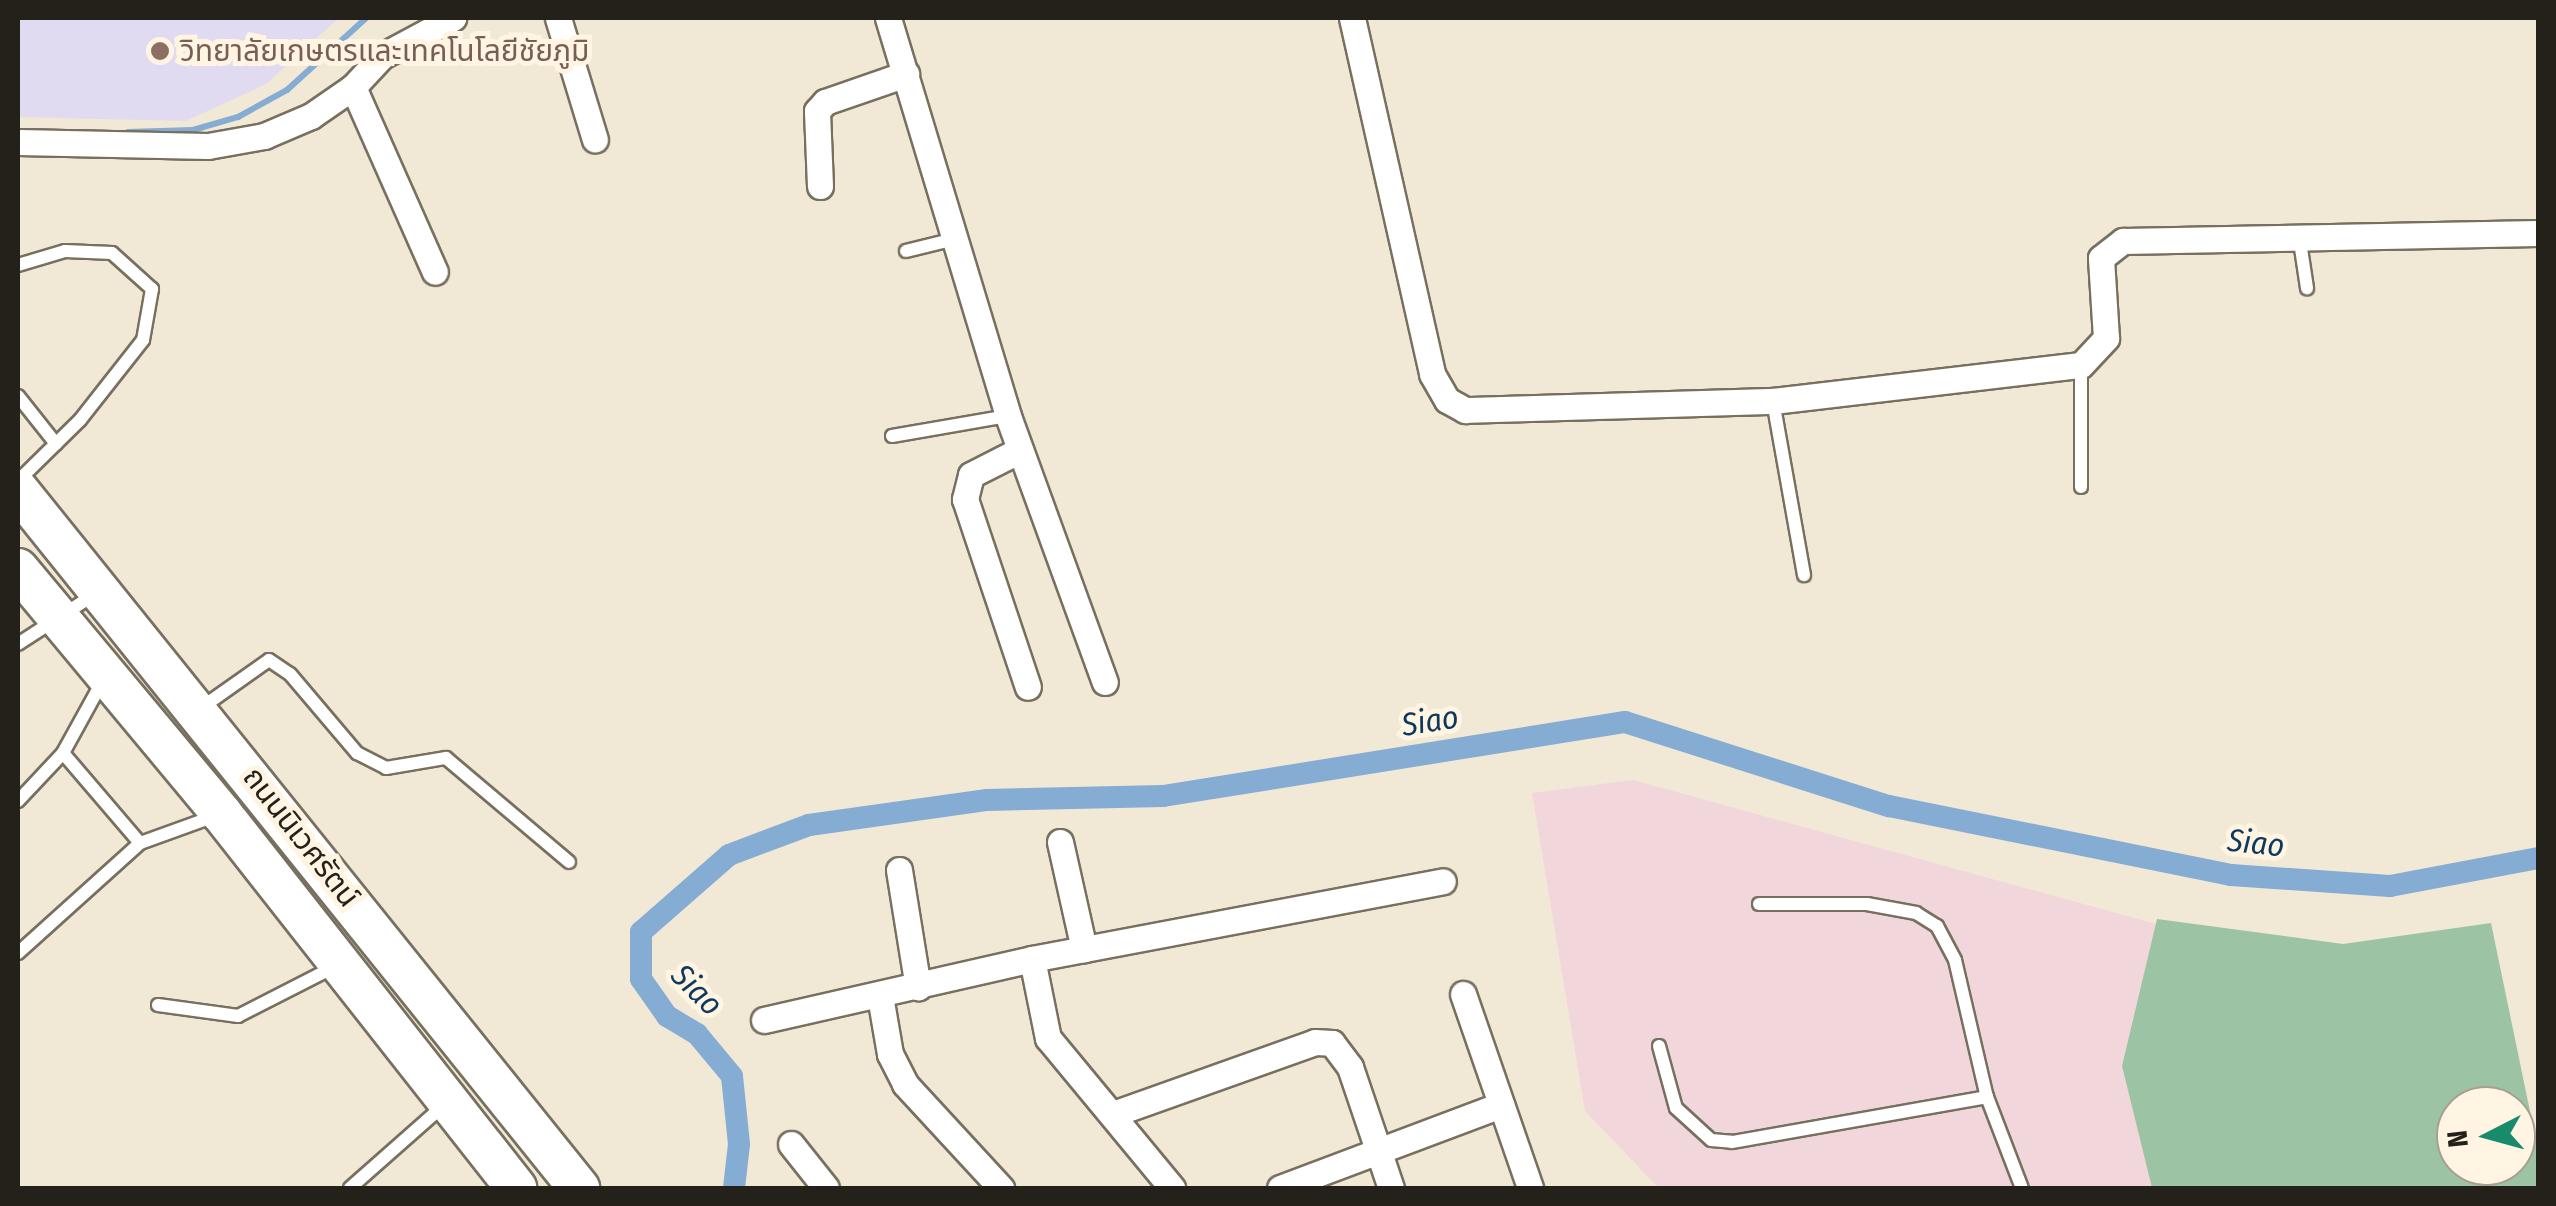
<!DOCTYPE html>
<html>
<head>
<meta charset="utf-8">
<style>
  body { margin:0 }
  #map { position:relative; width:2556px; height:1206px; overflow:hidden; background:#f1e8d5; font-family:"Fira Sans Condensed","Noto Sans Thai",sans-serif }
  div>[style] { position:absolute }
  .commercial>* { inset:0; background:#f1d7dc }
  .education>* { inset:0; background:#e1dbf1 }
  .green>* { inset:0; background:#9cc3a3 }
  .stream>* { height:6px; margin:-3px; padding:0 3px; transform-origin:3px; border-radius:3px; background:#85acd3 }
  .canal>* { height:22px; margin:-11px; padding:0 11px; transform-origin:11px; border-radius:11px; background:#85acd3 }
  .roads { filter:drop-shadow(2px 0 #78705f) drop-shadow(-2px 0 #78705f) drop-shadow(0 2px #78705f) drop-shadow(0 -2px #78705f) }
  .lane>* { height:12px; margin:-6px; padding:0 6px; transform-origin:6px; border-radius:6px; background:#fff }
  .street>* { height:25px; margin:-12.5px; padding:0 12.5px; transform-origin:12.5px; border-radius:12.5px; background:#fff }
  .primary>* { height:40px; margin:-20px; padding:0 20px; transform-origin:20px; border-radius:20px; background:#fff }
  .dots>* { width:28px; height:28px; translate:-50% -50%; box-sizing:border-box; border:5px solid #fff5e2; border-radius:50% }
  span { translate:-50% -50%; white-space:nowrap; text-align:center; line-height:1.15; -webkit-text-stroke:10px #fff5e2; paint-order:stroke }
  .education-label { font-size:30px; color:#785e54 }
  .left { translate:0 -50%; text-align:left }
  .street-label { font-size:30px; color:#24211a }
  .water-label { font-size:32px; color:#0d395f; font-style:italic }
  .frame { position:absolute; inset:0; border:20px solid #24211a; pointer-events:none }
  .north { position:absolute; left:2436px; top:1086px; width:100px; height:100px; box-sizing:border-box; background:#fff5e2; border:2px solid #a7a092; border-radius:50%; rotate:264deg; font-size:28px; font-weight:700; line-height:40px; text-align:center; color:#24211a }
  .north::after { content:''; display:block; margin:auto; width:35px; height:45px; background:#178b6c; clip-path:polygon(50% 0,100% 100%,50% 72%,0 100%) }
</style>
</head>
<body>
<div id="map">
  <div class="commercial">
    <div style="clip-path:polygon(1633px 780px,2156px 924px,2122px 1066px,2152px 1188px,1659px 1188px,1585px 1111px,1532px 793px)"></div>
  </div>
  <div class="education">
    <div style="clip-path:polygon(18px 18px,339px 18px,266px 84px,186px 121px,18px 117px)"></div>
  </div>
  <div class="green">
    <div style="clip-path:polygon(evenodd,2157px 919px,2343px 944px,2491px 923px,2538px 1150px,2538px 1188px,2152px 1188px,2122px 1066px,2157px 919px,2456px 1106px,2516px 1106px,2516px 1166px,2456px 1166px,2456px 1106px)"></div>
  </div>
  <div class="stream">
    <div style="left:128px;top:132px;width:65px;rotate:-1.8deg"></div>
    <div style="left:193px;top:130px;width:47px;rotate:-16.1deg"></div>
    <div style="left:238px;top:117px;width:56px;rotate:-28.9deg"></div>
    <div style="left:287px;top:90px;width:107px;rotate:-42.3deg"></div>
  </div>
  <div class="canal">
    <div style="left:734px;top:1188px;width:44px;rotate:-83.5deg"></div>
    <div style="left:739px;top:1144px;width:68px;rotate:-95.9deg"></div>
    <div style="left:732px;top:1076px;width:55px;rotate:-129.8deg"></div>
    <div style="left:697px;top:1034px;width:35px;rotate:-149deg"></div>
    <div style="left:667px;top:1016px;width:45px;rotate:-125.1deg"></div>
    <div style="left:641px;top:979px;width:47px;rotate:-90deg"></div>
    <div style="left:641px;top:932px;width:117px;rotate:-41.2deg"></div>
    <div style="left:729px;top:855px;width:85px;rotate:-20.6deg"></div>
    <div style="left:809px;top:825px;width:180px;rotate:-8deg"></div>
    <div style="left:987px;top:800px;width:176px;rotate:-1.3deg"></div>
    <div style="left:1163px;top:796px;width:468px;rotate:-9.1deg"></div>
    <div style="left:1625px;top:722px;width:277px;rotate:17.7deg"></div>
    <div style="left:1889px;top:806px;width:349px;rotate:11.4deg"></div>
    <div style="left:2231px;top:875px;width:159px;rotate:4deg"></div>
    <div style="left:2390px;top:886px;width:151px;rotate:-10.7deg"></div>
  </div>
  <div class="roads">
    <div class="lane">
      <div style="left:2299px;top:235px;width:54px;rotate:81.4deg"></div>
      <div style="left:906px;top:251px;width:50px;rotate:-13.8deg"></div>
      <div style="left:18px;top:265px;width:49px;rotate:-16.6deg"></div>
      <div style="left:65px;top:251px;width:47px;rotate:2.4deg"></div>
      <div style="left:112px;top:253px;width:54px;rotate:42deg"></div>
      <div style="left:152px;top:289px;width:52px;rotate:100deg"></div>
      <div style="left:143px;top:340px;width:102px;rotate:128.2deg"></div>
      <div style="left:80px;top:420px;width:87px;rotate:135.5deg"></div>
      <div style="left:18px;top:396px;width:61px;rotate:51.6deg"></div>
      <div style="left:1773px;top:401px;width:177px;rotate:79.9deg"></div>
      <div style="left:892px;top:436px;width:118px;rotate:-9.8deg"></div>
      <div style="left:2081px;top:487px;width:122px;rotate:-90deg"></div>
      <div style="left:18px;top:644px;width:92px;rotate:-33deg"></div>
      <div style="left:201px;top:708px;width:83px;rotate:-35.2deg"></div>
      <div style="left:269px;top:660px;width:25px;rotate:34deg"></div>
      <div style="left:290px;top:674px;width:104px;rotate:49.7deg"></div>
      <div style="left:357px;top:753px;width:33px;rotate:27deg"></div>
      <div style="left:386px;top:768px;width:61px;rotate:-9.5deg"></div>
      <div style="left:446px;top:758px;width:161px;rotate:40.2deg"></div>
      <div style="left:63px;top:753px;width:118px;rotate:49.5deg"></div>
      <div style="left:18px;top:801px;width:66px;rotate:-46.8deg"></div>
      <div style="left:63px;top:753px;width:81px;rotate:-61.2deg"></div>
      <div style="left:1759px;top:904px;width:108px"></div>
      <div style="left:1867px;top:904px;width:50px;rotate:10.4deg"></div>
      <div style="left:1916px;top:913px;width:25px;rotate:32deg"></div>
      <div style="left:1937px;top:926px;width:38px;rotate:62deg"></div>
      <div style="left:1955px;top:960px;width:141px;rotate:76.9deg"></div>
      <div style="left:1987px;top:1097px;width:97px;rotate:69deg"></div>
      <div style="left:18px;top:953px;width:164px;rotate:-42deg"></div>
      <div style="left:140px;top:843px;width:80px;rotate:-19.8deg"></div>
      <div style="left:158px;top:1005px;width:81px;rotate:7.8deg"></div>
      <div style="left:238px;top:1016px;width:108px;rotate:-27deg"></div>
      <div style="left:1659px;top:1046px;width:64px;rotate:74.7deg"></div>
      <div style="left:1676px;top:1108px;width:47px;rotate:42.4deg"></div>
      <div style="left:1711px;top:1140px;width:21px;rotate:5deg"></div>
      <div style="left:1732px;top:1142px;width:259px;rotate:-10deg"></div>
      <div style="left:350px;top:1188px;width:125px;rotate:-41.4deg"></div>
    </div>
    <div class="street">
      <div style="left:558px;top:18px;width:127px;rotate:73.1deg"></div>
      <div style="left:888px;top:18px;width:416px;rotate:73.2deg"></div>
      <div style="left:1008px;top:416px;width:283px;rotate:70deg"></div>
      <div style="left:1352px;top:18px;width:365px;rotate:77.3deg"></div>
      <div style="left:1432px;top:374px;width:30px;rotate:60deg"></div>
      <div style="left:1447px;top:400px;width:21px;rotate:29deg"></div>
      <div style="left:1465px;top:410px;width:308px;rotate:-1.7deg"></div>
      <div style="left:1773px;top:401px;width:310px;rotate:-6.7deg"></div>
      <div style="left:2081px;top:365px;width:37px;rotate:-47deg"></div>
      <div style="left:2106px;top:338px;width:80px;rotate:-93.6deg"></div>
      <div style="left:2101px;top:258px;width:28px;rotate:-38deg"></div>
      <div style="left:2123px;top:241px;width:415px;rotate:-1.1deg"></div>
      <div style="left:353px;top:87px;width:202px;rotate:66.1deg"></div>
      <div style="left:18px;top:142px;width:190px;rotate:1.2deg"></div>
      <div style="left:208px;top:146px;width:57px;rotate:-10.1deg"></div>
      <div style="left:264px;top:136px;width:51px;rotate:-23.1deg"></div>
      <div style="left:311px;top:116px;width:51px;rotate:-34.6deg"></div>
      <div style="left:353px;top:87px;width:42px;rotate:-46.9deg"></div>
      <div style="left:382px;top:56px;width:81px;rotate:-28.2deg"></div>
      <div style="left:820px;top:186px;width:75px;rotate:-92.3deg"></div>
      <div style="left:817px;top:111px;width:12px;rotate:-48deg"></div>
      <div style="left:825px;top:102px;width:86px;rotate:-19.1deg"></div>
      <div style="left:1020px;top:450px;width:55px;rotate:153deg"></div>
      <div style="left:971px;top:475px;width:25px;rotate:104deg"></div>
      <div style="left:965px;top:499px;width:198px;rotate:71.5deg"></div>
      <div style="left:1060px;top:842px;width:110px;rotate:77.4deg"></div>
      <div style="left:899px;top:870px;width:119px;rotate:80.8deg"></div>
      <div style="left:1032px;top:959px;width:81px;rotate:78.6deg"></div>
      <div style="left:1048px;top:1038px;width:195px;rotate:50.4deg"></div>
      <div style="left:1463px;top:994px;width:205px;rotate:70.9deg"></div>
      <div style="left:880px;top:996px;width:59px;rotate:80.2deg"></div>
      <div style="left:890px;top:1054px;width:34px;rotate:63deg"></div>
      <div style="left:905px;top:1084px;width:142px;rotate:47.3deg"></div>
      <div style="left:764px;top:1020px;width:275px;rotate:-12.8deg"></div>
      <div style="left:1032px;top:959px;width:418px;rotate:-10.7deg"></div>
      <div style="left:1113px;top:1114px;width:214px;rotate:-19.6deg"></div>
      <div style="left:1315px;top:1042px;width:17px;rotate:3deg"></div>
      <div style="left:1332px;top:1043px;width:30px;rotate:53deg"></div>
      <div style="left:1350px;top:1067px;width:128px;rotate:71.3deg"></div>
      <div style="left:791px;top:1144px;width:56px;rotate:51.5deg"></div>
      <div style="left:1280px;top:1188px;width:236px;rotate:-20.6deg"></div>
    </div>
    <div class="primary">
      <div style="left:18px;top:490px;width:896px;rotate:51.21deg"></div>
      <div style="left:18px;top:569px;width:319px;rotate:50.2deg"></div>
      <div style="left:222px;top:814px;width:476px;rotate:51.8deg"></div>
    </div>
  </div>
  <div class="dots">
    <div style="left:160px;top:51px;background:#8d6e63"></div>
  </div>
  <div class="education-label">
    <span class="left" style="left:180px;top:51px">วิทยาลัยเกษตรและเทคโนโลยีชัยภูมิ</span>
  </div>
  <div class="street-label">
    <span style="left:301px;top:837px;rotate:52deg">ถนนนิเวศรัตน์</span>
  </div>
  <div class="water-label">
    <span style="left:1430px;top:721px;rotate:-9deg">Siao</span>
    <span style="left:2256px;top:843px;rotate:6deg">Siao</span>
    <span style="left:697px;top:990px;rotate:45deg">Siao</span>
  </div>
  <div class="frame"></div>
  <div class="north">N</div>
</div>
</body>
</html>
